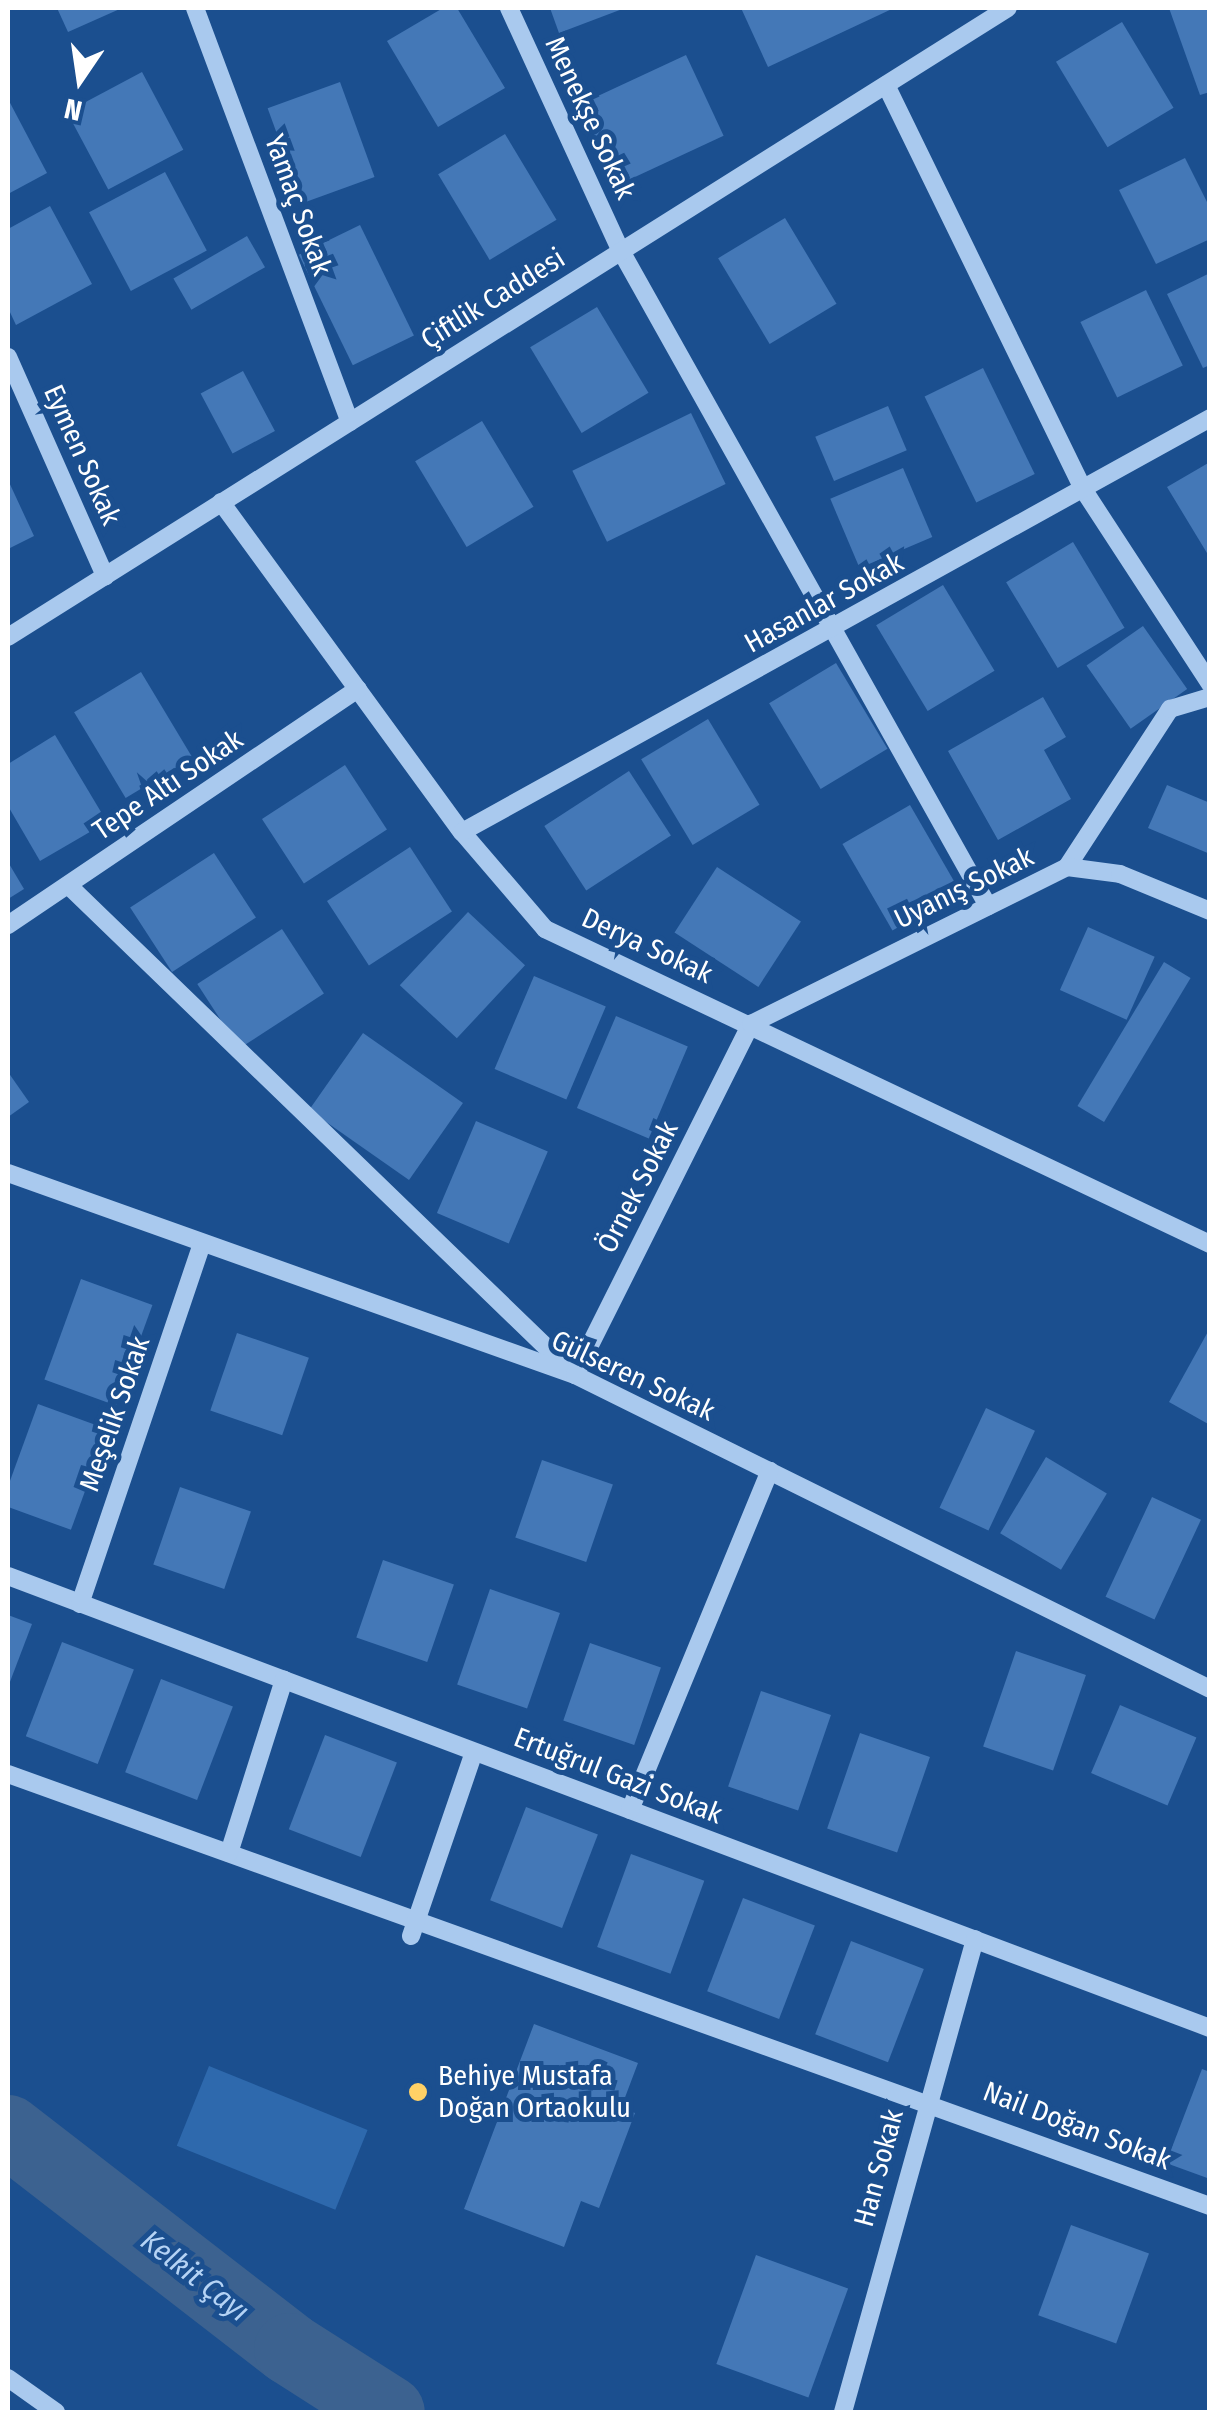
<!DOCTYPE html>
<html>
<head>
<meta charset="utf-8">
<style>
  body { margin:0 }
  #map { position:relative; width:1217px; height:2420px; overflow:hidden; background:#1b4f8f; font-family:"Fira Sans Condensed",sans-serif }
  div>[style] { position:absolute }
  .green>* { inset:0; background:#2e69ad; transform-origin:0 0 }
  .river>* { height:72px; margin:-36px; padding:0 36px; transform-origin:36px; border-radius:36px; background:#3c6290 }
  .building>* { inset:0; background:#4478b7; transform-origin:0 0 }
  .minor>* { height:18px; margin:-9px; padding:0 9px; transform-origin:9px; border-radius:9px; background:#a9c9ee }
  .dots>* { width:28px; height:28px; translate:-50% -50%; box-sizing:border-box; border:5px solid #1b4f8f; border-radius:50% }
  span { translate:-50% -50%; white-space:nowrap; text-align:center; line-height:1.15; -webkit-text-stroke:10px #1b4f8f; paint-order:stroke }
  .street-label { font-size:28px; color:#fff }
  .poi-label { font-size:28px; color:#fff }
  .left { translate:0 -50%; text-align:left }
  .water-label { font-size:30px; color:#b5d3f5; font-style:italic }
  .frame { position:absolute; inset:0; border:10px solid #fff; pointer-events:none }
  .north { position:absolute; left:30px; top:30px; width:100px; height:100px; -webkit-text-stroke:8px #1b4f8f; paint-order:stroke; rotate:193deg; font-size:28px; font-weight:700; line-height:40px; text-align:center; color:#fff }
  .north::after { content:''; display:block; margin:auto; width:35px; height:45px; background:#fff; clip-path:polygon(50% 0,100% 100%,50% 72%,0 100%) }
</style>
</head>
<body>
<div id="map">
  <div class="green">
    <div style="left:209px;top:2066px;width:171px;height:86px;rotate:22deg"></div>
  </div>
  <div class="river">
    <div style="left:8px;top:2131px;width:356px;rotate:37.7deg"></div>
    <div style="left:290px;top:2349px;width:117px;rotate:32.5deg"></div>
  </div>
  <div class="building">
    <div style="clip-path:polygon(57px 8px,122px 8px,68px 32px)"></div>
    <div style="clip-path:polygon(443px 8px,457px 8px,505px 88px,438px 127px,387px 41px)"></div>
    <div style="clip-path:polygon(550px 8px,625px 8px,559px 33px)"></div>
    <div style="clip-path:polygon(741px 8px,894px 8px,768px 67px)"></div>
    <div style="clip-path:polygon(1169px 8px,1210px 8px,1210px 92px,1200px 95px)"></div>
    <div style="left:1122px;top:22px;width:100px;height:77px;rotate:59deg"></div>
    <div style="left:686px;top:55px;width:89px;height:118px;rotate:65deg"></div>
    <div style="left:142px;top:72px;width:88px;height:85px;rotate:62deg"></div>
    <div style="left:340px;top:82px;width:101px;height:77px;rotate:70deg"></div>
    <div style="clip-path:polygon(8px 99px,47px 173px,8px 194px)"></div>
    <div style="left:505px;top:134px;width:100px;height:78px;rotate:59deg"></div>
    <div style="clip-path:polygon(1185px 158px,1210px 208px,1210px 239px,1156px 264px,1119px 190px)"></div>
    <div style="left:165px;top:172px;width:89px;height:86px;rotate:62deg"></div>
    <div style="clip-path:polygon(50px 206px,92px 284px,16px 325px,8px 308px,8px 229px)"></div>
    <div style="left:785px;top:218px;width:100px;height:78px;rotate:59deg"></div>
    <div style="left:360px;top:225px;width:123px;height:68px;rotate:64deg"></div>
    <div style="left:247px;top:236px;width:36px;height:85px;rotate:60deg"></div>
    <div style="clip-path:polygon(1210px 273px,1210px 365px,1203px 368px,1167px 294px)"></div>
    <div style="left:1146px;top:290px;width:84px;height:73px;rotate:64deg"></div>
    <div style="left:597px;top:307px;width:100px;height:78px;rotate:59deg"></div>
    <div style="left:983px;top:368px;width:118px;height:65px;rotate:64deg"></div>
    <div style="left:243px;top:371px;width:68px;height:48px;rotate:62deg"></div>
    <div style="left:888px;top:406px;width:48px;height:79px;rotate:67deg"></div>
    <div style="left:691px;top:413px;width:79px;height:132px;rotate:64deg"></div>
    <div style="left:482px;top:421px;width:100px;height:78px;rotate:59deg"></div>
    <div style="clip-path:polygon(1210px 462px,1210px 558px,1167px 487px)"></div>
    <div style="left:903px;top:468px;width:75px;height:79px;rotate:67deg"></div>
    <div style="clip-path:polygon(8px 480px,34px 536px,8px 549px)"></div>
    <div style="left:1073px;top:542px;width:100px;height:78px;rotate:59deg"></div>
    <div style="left:943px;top:585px;width:100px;height:78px;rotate:59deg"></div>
    <div style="left:1143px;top:626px;width:77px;height:69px;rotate:55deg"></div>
    <div style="left:836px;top:663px;width:100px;height:78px;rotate:59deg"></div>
    <div style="left:141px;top:672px;width:100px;height:78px;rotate:59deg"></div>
    <div style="clip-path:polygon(1043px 697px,1066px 737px,1044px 750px,1071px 799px,998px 840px,948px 751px)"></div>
    <div style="left:708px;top:719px;width:100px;height:78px;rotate:59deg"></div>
    <div style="clip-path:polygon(55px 735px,107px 822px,40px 861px,8px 806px,8px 764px)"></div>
    <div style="left:345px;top:765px;width:77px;height:99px;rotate:57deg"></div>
    <div style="left:629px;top:771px;width:77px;height:101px;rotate:57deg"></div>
    <div style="clip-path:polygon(1167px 785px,1210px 803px,1210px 854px,1148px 828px)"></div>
    <div style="left:910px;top:805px;width:100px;height:78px;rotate:60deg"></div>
    <div style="left:410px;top:847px;width:77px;height:99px;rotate:57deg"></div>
    <div style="left:214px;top:853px;width:77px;height:100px;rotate:57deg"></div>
    <div style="clip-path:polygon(8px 862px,24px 889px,8px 899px)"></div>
    <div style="left:717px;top:867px;width:100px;height:78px;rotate:33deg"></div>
    <div style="left:468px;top:912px;width:78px;height:100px;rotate:43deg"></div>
    <div style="left:1088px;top:927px;width:73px;height:69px;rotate:24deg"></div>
    <div style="left:282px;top:929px;width:77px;height:101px;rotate:57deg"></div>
    <div style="left:1164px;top:962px;width:31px;height:168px;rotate:31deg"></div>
    <div style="left:534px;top:976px;width:78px;height:101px;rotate:23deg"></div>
    <div style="left:616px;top:1016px;width:78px;height:100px;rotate:23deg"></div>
    <div style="left:363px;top:1033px;width:122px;height:94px;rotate:35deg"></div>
    <div style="clip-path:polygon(8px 1072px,29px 1102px,8px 1117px)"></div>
    <div style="left:476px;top:1121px;width:78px;height:100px;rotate:23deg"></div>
    <div style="left:81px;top:1279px;width:76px;height:107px;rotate:20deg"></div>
    <div style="clip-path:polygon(1210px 1328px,1210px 1425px,1169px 1402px)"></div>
    <div style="left:237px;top:1333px;width:76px;height:82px;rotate:19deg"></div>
    <div style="left:38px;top:1404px;width:74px;height:107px;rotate:20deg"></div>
    <div style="left:986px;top:1408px;width:54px;height:110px;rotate:25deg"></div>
    <div style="left:1046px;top:1457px;width:71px;height:89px;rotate:31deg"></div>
    <div style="left:542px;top:1460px;width:75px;height:82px;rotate:19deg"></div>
    <div style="left:180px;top:1487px;width:75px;height:82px;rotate:19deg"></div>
    <div style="left:1152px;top:1497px;width:54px;height:110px;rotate:25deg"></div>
    <div style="left:383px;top:1560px;width:75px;height:82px;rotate:19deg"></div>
    <div style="left:490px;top:1589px;width:74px;height:101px;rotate:19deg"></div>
    <div style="clip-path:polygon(8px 1615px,32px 1624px,8px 1687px)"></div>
    <div style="left:62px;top:1642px;width:77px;height:101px;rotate:21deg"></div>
    <div style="left:590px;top:1643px;width:75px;height:82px;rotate:19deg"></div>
    <div style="left:1016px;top:1651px;width:74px;height:101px;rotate:19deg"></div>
    <div style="left:161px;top:1679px;width:77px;height:100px;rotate:21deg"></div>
    <div style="left:761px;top:1691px;width:74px;height:101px;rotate:19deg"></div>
    <div style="left:1120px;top:1705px;width:83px;height:74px;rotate:23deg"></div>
    <div style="left:860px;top:1733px;width:74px;height:101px;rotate:19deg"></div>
    <div style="left:325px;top:1735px;width:77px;height:101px;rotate:21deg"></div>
    <div style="left:526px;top:1807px;width:77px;height:100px;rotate:21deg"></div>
    <div style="left:631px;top:1854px;width:78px;height:99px;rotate:20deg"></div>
    <div style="left:743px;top:1898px;width:77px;height:100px;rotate:21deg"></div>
    <div style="left:851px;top:1941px;width:78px;height:100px;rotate:21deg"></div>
    <div style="clip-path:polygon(534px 2024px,638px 2063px,621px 2108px,635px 2113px,599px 2208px,581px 2201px,564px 2247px,464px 2209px)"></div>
    <div style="clip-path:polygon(1202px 2069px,1210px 2072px,1210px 2179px,1166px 2163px)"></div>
    <div style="left:1071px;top:2225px;width:83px;height:96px;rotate:20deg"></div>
    <div style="left:756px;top:2255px;width:98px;height:116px;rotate:20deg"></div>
  </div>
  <div class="minor">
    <div style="left:195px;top:8px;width:442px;rotate:69.5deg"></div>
    <div style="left:509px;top:8px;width:268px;rotate:65.3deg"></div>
    <div style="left:621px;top:251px;width:751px;rotate:60.74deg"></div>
    <div style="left:886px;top:85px;width:449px;rotate:64deg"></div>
    <div style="left:1083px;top:489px;width:233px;rotate:56.9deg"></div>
    <div style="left:8px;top:357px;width:240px;rotate:66.1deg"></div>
    <div style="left:221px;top:502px;width:409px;rotate:53.9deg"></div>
    <div style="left:462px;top:832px;width:128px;rotate:49.4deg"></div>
    <div style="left:545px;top:929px;width:736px;rotate:25.35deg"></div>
    <div style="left:8px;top:637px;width:1181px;rotate:-32.17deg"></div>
    <div style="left:462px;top:832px;width:855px;rotate:-28.96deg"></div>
    <div style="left:1067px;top:867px;width:189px;rotate:-56.9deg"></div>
    <div style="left:1170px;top:709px;width:42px;rotate:-16.7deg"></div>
    <div style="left:68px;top:885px;width:699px;rotate:44.02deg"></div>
    <div style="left:8px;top:925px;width:422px;rotate:-34deg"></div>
    <div style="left:8px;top:1173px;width:602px;rotate:19.61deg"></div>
    <div style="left:575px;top:1375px;width:708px;rotate:26.31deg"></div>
    <div style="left:575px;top:1375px;width:393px;rotate:-63.4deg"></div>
    <div style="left:751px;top:1024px;width:353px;rotate:-26.4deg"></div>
    <div style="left:1067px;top:867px;width:53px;rotate:7.5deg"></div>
    <div style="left:1120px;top:874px;width:97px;rotate:22.3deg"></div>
    <div style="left:8px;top:1576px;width:1284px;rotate:20.61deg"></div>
    <div style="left:80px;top:1604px;width:381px;rotate:-71.3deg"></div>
    <div style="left:8px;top:1774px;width:1277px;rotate:19.77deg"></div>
    <div style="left:630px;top:1810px;width:367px;rotate:-67.6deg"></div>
    <div style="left:229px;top:1853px;width:182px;rotate:-72.4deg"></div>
    <div style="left:411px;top:1936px;width:194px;rotate:-71.1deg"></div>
    <div style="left:8px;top:2378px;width:59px;rotate:35.3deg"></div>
    <div style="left:843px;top:2412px;width:491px;rotate:-74.4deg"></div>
  </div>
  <div class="dots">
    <div style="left:418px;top:2092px;background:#ffd166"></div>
  </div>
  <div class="street-label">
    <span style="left:590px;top:118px;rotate:65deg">Menekşe Sokak</span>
    <span style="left:298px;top:205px;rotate:70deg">Yamaç Sokak</span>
    <span style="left:493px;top:299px;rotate:-32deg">Çiftlik Caddesi</span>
    <span style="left:82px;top:455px;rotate:66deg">Eymen Sokak</span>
    <span style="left:824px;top:603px;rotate:-29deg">Hasanlar Sokak</span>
    <span style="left:168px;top:785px;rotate:-34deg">Tepe Altı Sokak</span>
    <span style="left:964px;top:888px;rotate:-26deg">Uyanış Sokak</span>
    <span style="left:647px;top:946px;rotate:25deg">Derya Sokak</span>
    <span style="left:638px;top:1187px;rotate:-63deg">Örnek Sokak</span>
    <span style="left:633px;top:1376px;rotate:25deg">Gülseren Sokak</span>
    <span style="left:115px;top:1414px;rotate:-71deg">Meşelik Sokak</span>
    <span style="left:618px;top:1776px;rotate:21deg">Ertuğrul Gazi Sokak</span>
    <span style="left:1077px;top:2126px;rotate:21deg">Nail Doğan Sokak</span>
    <span style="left:879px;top:2168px;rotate:-75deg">Han Sokak</span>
  </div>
  <div class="poi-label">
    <span class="left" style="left:438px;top:2092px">Behiye Mustafa<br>Doğan Ortaokulu</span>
  </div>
  <div class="water-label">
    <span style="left:195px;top:2276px;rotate:38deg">Kelkit Çayı</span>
  </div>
  <div class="frame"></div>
  <div class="north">N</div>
</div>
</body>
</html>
